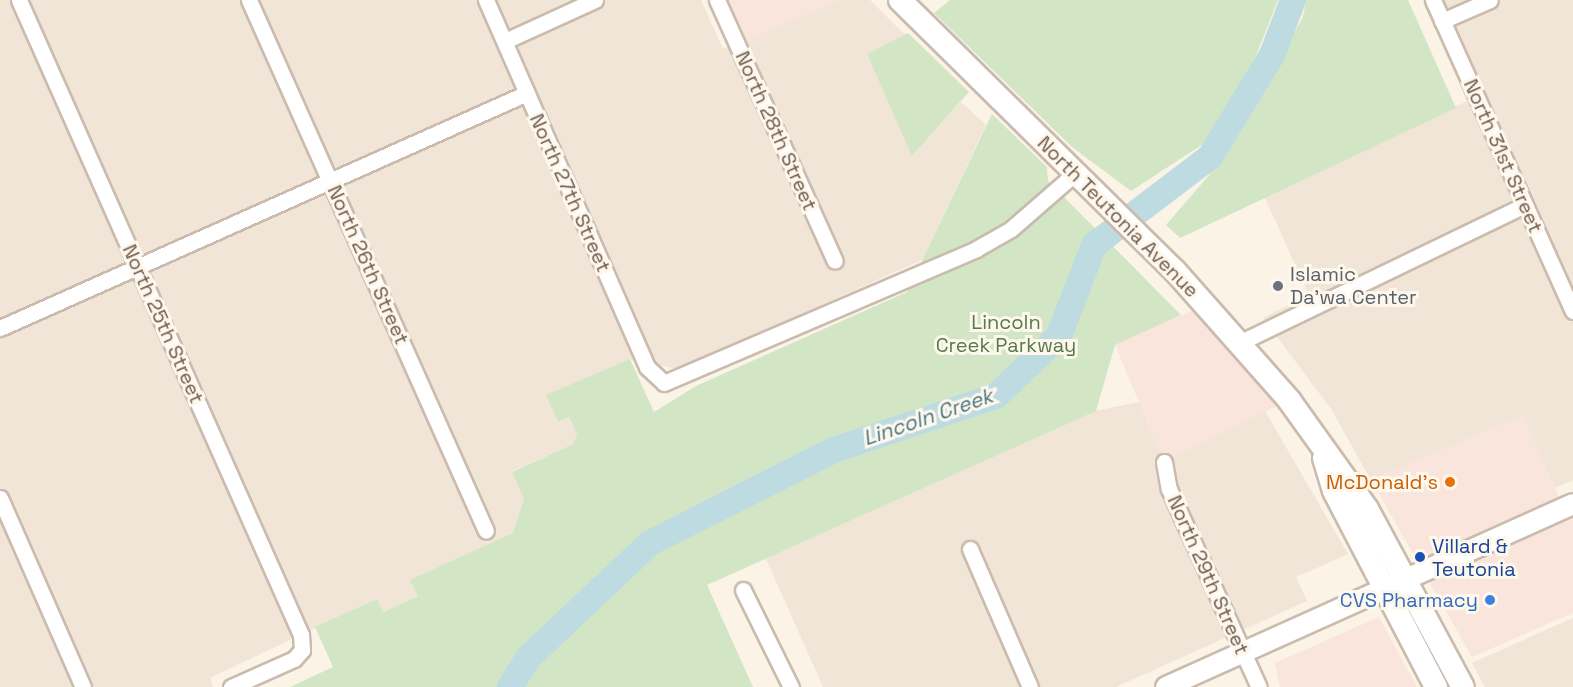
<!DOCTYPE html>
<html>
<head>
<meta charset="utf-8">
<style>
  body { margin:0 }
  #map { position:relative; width:1573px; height:687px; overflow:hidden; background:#faf3e6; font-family:"Space Grotesk",sans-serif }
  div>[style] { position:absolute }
  .residential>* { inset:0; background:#f0e5d6 }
  .commercial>* { inset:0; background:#f9e5db }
  .green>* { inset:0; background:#d2e6c6 }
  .river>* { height:26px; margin:-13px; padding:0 13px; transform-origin:13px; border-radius:13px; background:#bddbe1 }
  .roads { filter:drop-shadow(2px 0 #cabbae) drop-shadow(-2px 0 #cabbae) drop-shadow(0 2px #cabbae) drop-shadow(0 -2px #cabbae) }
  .minor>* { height:15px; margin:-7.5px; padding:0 7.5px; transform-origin:7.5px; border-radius:7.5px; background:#fff }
  .tertiary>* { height:20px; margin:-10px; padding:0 10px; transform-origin:10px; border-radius:10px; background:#fff }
  .secondary>* { height:22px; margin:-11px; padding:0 11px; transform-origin:11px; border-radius:11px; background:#fff }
  .dots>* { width:16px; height:16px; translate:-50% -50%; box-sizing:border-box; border:3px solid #fdf7ec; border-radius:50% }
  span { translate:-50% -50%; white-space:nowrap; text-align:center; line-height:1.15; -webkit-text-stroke:6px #fdf7ec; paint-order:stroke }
  .street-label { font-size:20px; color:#705b4e }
  .worship-label { font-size:20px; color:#5b616d }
  .left { translate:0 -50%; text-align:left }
  .park-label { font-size:20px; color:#577a4a }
  .food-label { font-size:20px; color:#c56008 }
  .right { translate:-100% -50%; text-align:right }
  .transit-label { font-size:20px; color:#164399 }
  .shop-label { font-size:20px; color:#366cbe }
  .water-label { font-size:21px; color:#4a7681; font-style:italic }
</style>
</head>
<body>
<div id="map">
  <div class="residential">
    <div style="clip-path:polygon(0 0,701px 0,723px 49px,840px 0,870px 0,905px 35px,867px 54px,913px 155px,961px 102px,986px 125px,922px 260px,678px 369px,630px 359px,547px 395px,558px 422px,569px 417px,577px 434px,573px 444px,512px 471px,524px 497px,513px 533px,411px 580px,418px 596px,382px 612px,376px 599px,210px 678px,213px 687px,0 687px)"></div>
    <div style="clip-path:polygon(1422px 0,1573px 0,1573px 480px,1555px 488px,1522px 416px,1371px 480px,1331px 409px,1263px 318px,1309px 295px,1265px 198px,1467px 101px)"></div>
    <div style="clip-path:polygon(1139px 402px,1164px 461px,1265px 411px,1348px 554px,1296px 577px,1307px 601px,1116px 687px,823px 687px,766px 559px,1095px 411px)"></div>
    <div style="clip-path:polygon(1573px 618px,1573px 687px,1485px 687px,1472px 663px)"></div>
  </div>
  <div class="commercial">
    <div style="clip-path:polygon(717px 0,840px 0,737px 45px)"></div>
    <div style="clip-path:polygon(1206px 304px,1289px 400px,1164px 462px,1115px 345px)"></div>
    <div style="clip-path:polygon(1522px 416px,1564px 508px,1573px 504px,1573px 613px,1472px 657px,1371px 480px)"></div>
    <div style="clip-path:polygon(1379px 617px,1417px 687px,1280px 687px,1275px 663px)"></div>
  </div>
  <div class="green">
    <div style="clip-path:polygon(950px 0,1278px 0,1250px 71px,1211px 139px,1131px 191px,1072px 147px,934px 13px)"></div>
    <div style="clip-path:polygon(1306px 0,1408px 0,1456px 108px,1180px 238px,1166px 225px,1223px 159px,1303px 17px)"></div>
    <div style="clip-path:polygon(908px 33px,969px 92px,912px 156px,867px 54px)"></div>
    <div style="clip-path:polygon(992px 114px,1047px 167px,1048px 181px,1181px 315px,1115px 345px,1096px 411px,707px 585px,753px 687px,290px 687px,333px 667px,315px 627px,377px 599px,383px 612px,418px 596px,410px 580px,513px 533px,524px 498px,512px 472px,573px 444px,577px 434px,569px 417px,558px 422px,546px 395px,630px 359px,654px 412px,696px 386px,907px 292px)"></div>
  </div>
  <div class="river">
    <div style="left:510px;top:687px;width:36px;rotate:-58deg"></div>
    <div style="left:529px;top:657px;width:166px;rotate:-43.3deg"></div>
    <div style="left:650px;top:543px;width:206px;rotate:-26.8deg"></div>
    <div style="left:834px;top:450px;width:171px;rotate:-18.4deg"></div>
    <div style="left:996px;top:396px;width:87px;rotate:-43.6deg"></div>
    <div style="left:1059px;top:336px;width:97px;rotate:-69deg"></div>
    <div style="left:1094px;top:245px;width:146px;rotate:-37.2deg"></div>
    <div style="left:1210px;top:157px;width:119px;rotate:-58.7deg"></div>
    <div style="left:1272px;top:55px;width:59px;rotate:-69.1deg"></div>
  </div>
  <div class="roads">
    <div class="minor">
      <div style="left:19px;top:0;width:695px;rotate:66.05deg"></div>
      <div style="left:301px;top:635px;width:15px;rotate:86deg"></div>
      <div style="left:302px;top:650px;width:12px;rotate:132deg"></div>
      <div style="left:294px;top:659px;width:69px;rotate:156deg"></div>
      <div style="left:249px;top:0;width:581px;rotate:65.95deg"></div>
      <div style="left:486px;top:0;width:401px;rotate:66.3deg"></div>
      <div style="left:647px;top:367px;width:23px;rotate:43deg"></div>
      <div style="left:664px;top:383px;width:340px;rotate:-23.2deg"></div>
      <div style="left:976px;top:249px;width:40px;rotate:-29.7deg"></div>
      <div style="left:1011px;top:229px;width:84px;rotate:-41.1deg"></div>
      <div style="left:717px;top:0;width:286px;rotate:65.7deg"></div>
      <div style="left:1433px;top:0;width:341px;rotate:65.8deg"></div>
      <div style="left:1442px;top:21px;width:52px;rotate:-23.6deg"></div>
      <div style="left:505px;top:41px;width:99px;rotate:-24.5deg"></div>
      <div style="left:0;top:328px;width:577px;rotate:-24.03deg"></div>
      <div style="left:1241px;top:342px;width:315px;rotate:-25.8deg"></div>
      <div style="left:1164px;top:462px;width:27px;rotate:80deg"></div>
      <div style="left:1169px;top:489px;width:217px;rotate:65.6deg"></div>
      <div style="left:0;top:498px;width:206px;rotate:66.3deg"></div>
      <div style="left:970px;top:549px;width:150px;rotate:66.5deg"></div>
      <div style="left:743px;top:590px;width:108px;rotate:63.7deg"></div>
    </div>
    <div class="tertiary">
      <div style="left:1166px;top:687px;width:446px;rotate:-24.2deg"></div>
    </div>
    <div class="secondary">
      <div style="left:900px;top:0;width:386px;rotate:44.6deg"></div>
      <div style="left:1175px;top:271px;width:172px;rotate:48.5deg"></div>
      <div style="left:1289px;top:400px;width:134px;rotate:54.4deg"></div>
      <div style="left:1367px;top:509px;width:202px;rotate:61.7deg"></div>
      <div style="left:1324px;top:458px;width:34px;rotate:73deg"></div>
      <div style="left:1334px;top:491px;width:221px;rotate:62.5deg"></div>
    </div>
  </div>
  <div class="dots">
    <div style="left:1278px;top:286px;background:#6b7280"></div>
    <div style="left:1450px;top:482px;background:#e8710a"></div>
    <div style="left:1420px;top:557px;background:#1a4fb4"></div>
    <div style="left:1490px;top:600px;background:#3f7fe0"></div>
  </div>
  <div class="street-label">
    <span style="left:776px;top:131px;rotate:66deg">North 28th Street</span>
    <span style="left:1503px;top:156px;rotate:66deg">North 31st Street</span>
    <span style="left:570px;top:193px;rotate:66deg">North 27th Street</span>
    <span style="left:1118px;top:217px;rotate:45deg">North Teutonia Avenue</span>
    <span style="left:368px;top:265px;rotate:66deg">North 26th Street</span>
    <span style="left:163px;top:324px;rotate:66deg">North 25th Street</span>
    <span style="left:1208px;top:575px;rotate:66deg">North 29th Street</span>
  </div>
  <div class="worship-label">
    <span class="left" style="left:1290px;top:286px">Islamic<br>Da'wa Center</span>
  </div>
  <div class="park-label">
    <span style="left:1006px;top:334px">Lincoln<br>Creek Parkway</span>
  </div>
  <div class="food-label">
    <span class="right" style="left:1438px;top:482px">McDonald's</span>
  </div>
  <div class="transit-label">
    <span class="left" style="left:1432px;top:558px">Villard &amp;<br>Teutonia</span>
  </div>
  <div class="shop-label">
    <span class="right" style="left:1478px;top:600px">CVS Pharmacy</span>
  </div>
  <div class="water-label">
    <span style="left:928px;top:417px;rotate:-19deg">Lincoln Creek</span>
  </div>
</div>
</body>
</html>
